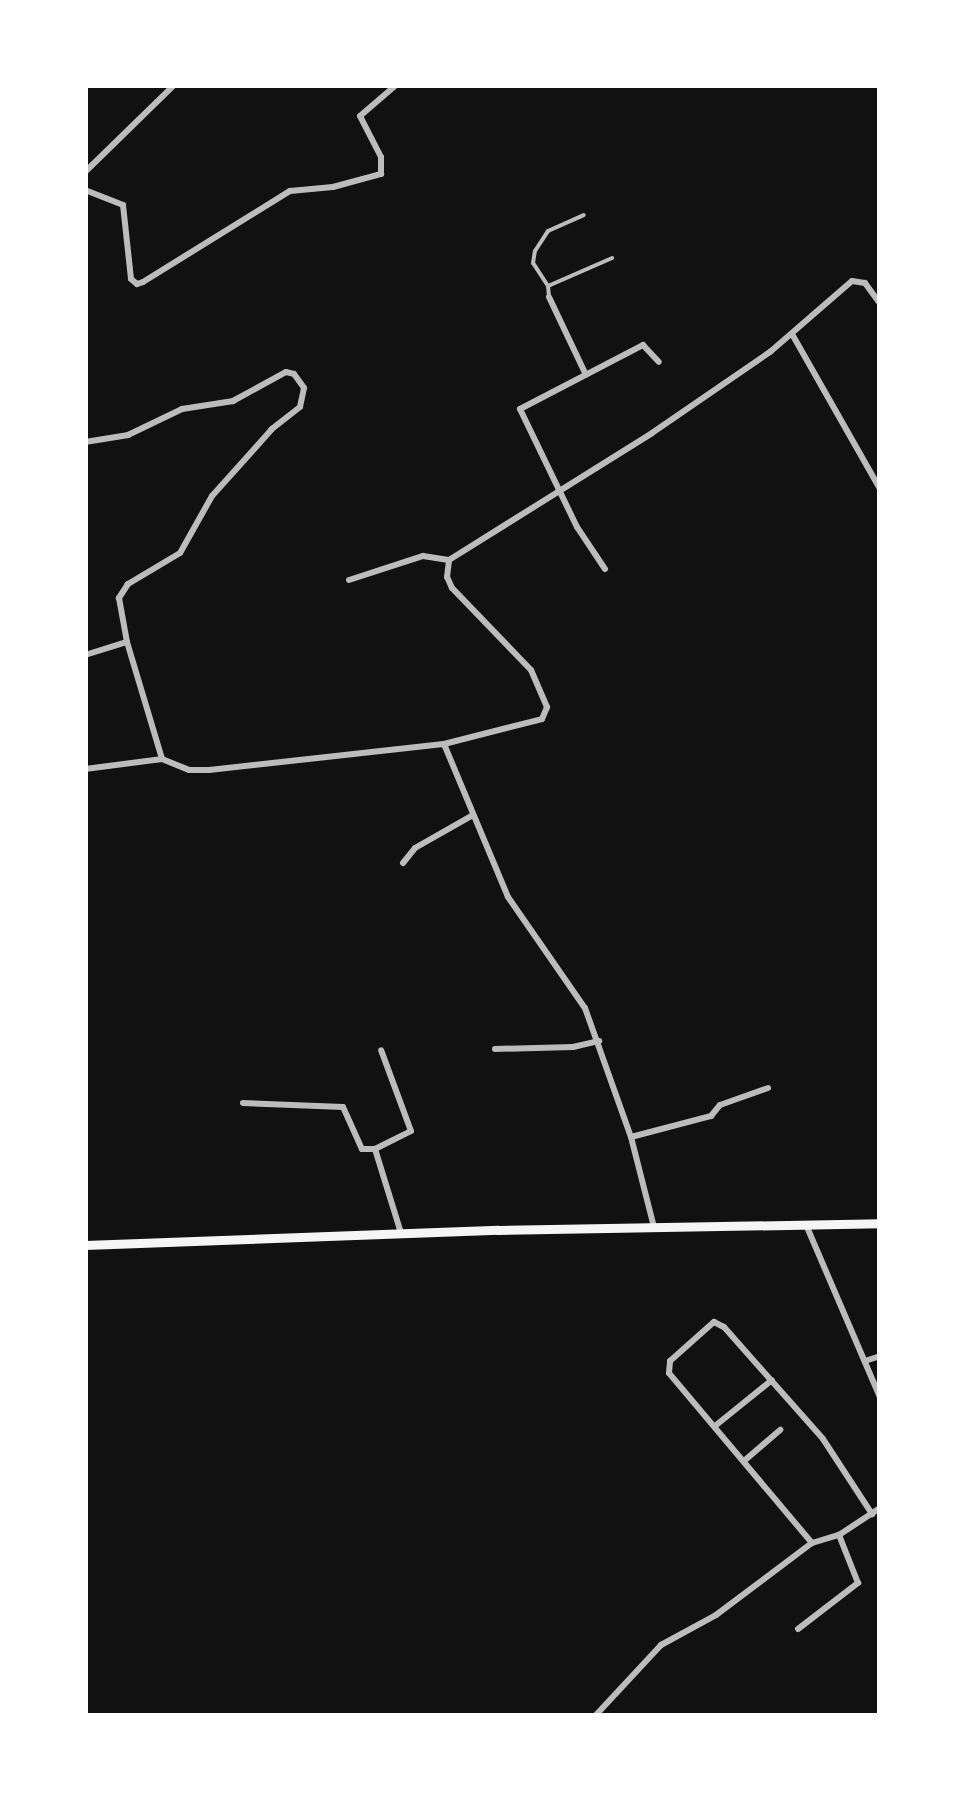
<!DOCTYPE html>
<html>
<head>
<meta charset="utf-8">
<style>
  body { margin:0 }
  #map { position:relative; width:965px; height:1801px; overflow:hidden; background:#111; font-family:"PT Sans Narrow",sans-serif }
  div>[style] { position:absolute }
  .pedestrian>* { height:4px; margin:-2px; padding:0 2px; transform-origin:2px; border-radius:2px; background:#bcbcbc }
  .minor>* { height:6px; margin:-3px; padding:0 3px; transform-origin:3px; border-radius:3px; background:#bcbcbc }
  .primary>* { height:9px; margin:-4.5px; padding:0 4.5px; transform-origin:4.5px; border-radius:4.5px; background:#f5f5f5 }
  span { translate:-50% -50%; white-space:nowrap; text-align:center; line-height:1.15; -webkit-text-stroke:9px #fff; paint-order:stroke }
  .frame { position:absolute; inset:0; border:88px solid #fff; pointer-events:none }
</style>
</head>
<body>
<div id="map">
  <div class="pedestrian">
    <div style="left:548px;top:286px;width:70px;rotate:-23.6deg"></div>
    <div style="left:549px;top:297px;width:11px;rotate:-95deg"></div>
    <div style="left:548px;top:286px;width:27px;rotate:-123deg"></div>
    <div style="left:533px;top:263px;width:12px;rotate:-81deg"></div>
    <div style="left:535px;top:251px;width:24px;rotate:-57deg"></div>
    <div style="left:548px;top:231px;width:39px;rotate:-24deg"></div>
  </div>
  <div class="minor">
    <div style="left:85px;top:172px;width:124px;rotate:-44.3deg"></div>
    <div style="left:85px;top:190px;width:41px;rotate:21.5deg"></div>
    <div style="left:123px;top:205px;width:74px;rotate:83.8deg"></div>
    <div style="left:131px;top:279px;width:8px;rotate:40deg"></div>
    <div style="left:137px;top:284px;width:6px;rotate:-18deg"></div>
    <div style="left:143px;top:282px;width:173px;rotate:-31.8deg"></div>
    <div style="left:290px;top:191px;width:43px;rotate:-5.3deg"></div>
    <div style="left:333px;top:187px;width:50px;rotate:-15.2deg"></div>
    <div style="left:381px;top:174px;width:17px;rotate:-90deg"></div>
    <div style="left:381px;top:157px;width:46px;rotate:-117.1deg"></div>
    <div style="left:360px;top:116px;width:48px;rotate:-40.7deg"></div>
    <div style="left:549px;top:297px;width:86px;rotate:64.6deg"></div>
    <div style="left:792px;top:334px;width:178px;rotate:60.4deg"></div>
    <div style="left:85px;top:442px;width:44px;rotate:-9.2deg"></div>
    <div style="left:128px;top:435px;width:60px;rotate:-25.7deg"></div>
    <div style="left:182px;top:409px;width:52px;rotate:-8.9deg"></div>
    <div style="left:233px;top:401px;width:60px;rotate:-28.7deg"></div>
    <div style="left:286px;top:372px;width:8px;rotate:14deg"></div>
    <div style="left:294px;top:374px;width:17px;rotate:54deg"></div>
    <div style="left:304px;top:388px;width:19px;rotate:102deg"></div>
    <div style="left:300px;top:407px;width:36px;rotate:142deg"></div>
    <div style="left:272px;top:429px;width:90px;rotate:131.8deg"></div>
    <div style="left:212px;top:496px;width:65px;rotate:119.3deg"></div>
    <div style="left:180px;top:553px;width:61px;rotate:149.2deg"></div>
    <div style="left:128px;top:584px;width:17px;rotate:123deg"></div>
    <div style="left:119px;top:598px;width:45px;rotate:79.7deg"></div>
    <div style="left:127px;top:642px;width:122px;rotate:73.3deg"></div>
    <div style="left:605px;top:569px;width:50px;rotate:-123.7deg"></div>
    <div style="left:577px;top:527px;width:131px;rotate:-115.8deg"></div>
    <div style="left:520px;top:409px;width:139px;rotate:-27.5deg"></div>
    <div style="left:643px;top:345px;width:23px;rotate:47deg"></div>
    <div style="left:349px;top:580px;width:78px;rotate:-18deg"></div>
    <div style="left:423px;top:556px;width:26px;rotate:9deg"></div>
    <div style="left:85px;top:655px;width:44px;rotate:-17.2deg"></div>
    <div style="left:444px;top:744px;width:166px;rotate:67.3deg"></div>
    <div style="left:508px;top:897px;width:135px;rotate:55.3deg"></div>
    <div style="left:585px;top:1008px;width:137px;rotate:70.4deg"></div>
    <div style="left:631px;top:1137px;width:93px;rotate:75.7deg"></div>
    <div style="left:85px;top:769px;width:78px;rotate:-7.4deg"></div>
    <div style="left:162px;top:759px;width:29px;rotate:22deg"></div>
    <div style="left:189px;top:770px;width:20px"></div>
    <div style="left:209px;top:770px;width:236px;rotate:-6.3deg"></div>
    <div style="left:444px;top:744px;width:101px;rotate:-14.3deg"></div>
    <div style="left:542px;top:719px;width:13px;rotate:-67deg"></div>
    <div style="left:547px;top:707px;width:40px;rotate:-113.4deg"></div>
    <div style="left:531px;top:670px;width:114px;rotate:-133.9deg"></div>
    <div style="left:452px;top:588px;width:12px;rotate:-114deg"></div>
    <div style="left:447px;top:577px;width:17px;rotate:-83deg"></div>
    <div style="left:449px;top:560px;width:239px;rotate:-32deg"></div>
    <div style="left:652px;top:433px;width:143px;rotate:-34.5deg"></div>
    <div style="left:770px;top:352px;width:108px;rotate:-40.9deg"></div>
    <div style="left:852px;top:281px;width:13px;rotate:9deg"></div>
    <div style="left:865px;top:283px;width:26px;rotate:54deg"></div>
    <div style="left:403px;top:863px;width:19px;rotate:-51deg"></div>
    <div style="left:415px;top:848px;width:67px;rotate:-29.6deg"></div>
    <div style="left:495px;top:1049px;width:78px;rotate:-1.5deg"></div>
    <div style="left:573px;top:1047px;width:27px;rotate:-13deg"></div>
    <div style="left:243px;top:1103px;width:100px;rotate:2.3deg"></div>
    <div style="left:343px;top:1107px;width:46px;rotate:65.7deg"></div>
    <div style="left:362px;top:1149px;width:13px"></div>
    <div style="left:375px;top:1149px;width:88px;rotate:72.8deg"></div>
    <div style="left:631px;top:1137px;width:83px;rotate:-14.7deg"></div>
    <div style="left:711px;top:1116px;width:14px;rotate:-51deg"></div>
    <div style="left:720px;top:1105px;width:51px;rotate:-19.5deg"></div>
    <div style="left:375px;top:1149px;width:40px;rotate:-26.6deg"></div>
    <div style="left:411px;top:1131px;width:86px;rotate:-110.3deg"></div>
    <div style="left:807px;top:1227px;width:185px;rotate:66.8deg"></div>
    <div style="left:868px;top:1360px;width:13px;rotate:-18deg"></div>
    <div style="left:715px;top:1426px;width:73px;rotate:-38.9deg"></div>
    <div style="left:744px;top:1461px;width:48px;rotate:-40.7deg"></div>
    <div style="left:812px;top:1543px;width:222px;rotate:-130.1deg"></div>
    <div style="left:669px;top:1373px;width:12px;rotate:-85deg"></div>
    <div style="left:670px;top:1361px;width:59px;rotate:-41.6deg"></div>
    <div style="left:714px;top:1322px;width:11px;rotate:27deg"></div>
    <div style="left:724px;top:1327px;width:149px;rotate:48.5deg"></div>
    <div style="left:823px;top:1439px;width:90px;rotate:56.8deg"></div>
    <div style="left:798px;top:1629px;width:76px;rotate:-37.5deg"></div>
    <div style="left:858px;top:1583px;width:52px;rotate:-111.6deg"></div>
    <div style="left:595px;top:1716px;width:97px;rotate:-47.1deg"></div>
    <div style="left:661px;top:1645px;width:63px;rotate:-28.6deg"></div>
    <div style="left:716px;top:1615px;width:120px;rotate:-36.9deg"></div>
    <div style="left:812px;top:1543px;width:28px;rotate:-17deg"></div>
    <div style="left:839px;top:1535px;width:49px;rotate:-33.4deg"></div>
    <div style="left:879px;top:1716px;width:1px;rotate:-45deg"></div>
  </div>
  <div class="primary">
    <div style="left:85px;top:1245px;width:413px;rotate:-2.1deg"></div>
    <div style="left:498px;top:1230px;width:382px;rotate:-1deg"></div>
  </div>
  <div class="frame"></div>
</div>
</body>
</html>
